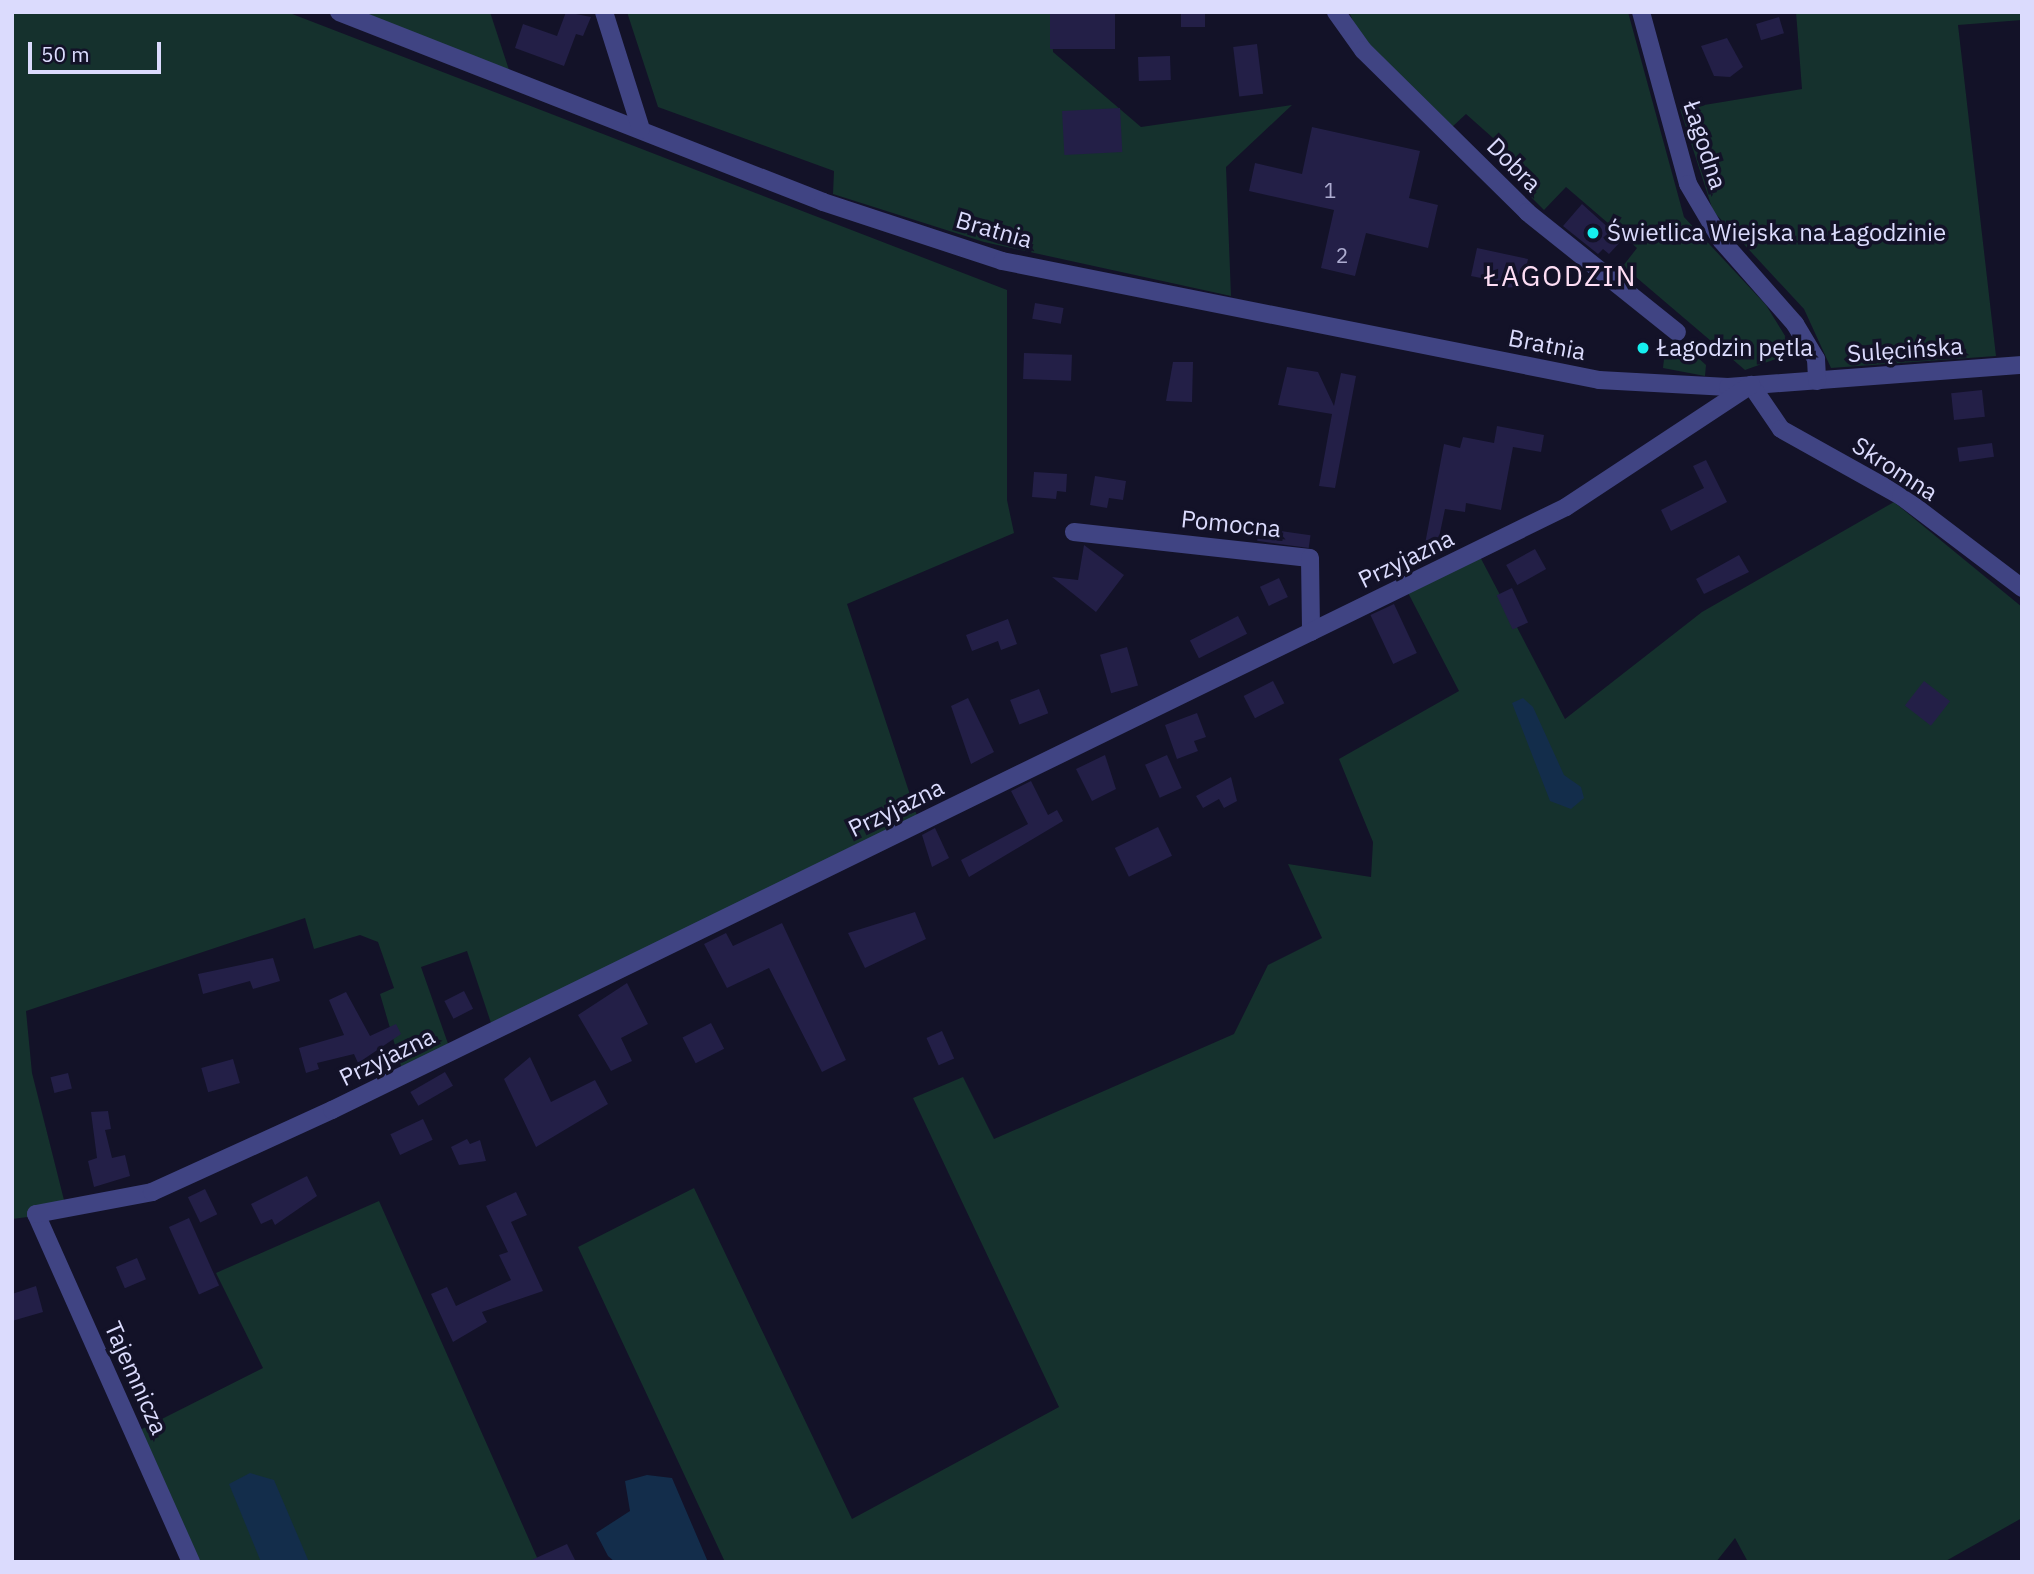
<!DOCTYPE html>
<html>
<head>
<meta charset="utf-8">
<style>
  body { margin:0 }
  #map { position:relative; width:2034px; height:1574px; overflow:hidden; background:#131228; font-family:"IBM Plex Sans",sans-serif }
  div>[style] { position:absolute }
  .green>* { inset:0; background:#15312d }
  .water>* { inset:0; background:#132d4b }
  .building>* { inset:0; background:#231f47; transform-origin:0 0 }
  .minor>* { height:18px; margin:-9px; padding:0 9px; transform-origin:9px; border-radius:9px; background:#404483 }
  .dots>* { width:19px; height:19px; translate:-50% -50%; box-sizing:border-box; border:4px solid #131228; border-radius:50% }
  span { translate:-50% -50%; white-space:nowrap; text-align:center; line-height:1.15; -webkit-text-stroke:7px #131228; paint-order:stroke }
  .number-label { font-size:21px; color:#adacd0 }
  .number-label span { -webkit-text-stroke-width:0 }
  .street-label { font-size:24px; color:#dbdbfd }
  .poi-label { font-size:24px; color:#dbdbfd }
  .left { translate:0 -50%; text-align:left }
  .quarter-label { font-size:28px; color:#fdddf4; letter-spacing:2px }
  .frame { position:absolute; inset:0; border:14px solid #dbdbfd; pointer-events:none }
  .scale { position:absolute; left:28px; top:42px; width:133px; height:32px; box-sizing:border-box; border:4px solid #dbdbfd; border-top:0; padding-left:9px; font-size:21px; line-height:24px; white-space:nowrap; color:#dbdbfd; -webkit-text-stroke:5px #131228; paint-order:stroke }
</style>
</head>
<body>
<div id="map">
  <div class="green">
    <div style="clip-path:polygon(12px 12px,287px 12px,1007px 290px,1007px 500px,1014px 533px,847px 604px,920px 825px,494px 1032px,467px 951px,421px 967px,452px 1055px,404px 1076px,380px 994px,394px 988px,378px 942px,360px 935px,314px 949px,305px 918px,26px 1011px,32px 1073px,67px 1212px,12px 1219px)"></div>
    <div style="clip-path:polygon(359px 12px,490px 12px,510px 73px)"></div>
    <div style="clip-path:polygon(627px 12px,1051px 12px,1053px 52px,1141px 127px,1292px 105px,1226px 167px,1231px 296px,984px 242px,833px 194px,834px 171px,658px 107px)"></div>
    <div style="clip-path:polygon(1349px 12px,1628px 12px,1684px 217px,1766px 305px,1795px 352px,1745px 370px,1623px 266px,1637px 248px,1566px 187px,1544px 210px,1526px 192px,1536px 176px,1466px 114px,1451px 128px,1359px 34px)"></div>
    <div style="clip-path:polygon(1796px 12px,2022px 12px,2022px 20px,1958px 25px,1996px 356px,1831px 368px,1804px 309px,1713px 211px,1680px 109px,1802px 89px)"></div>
    <div style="clip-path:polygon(1683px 344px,1706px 365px,1705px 376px,1663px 368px,1665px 350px)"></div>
    <div style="clip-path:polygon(1894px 502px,2022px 607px,2022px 1518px,1944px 1562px,1748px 1562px,1735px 1538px,1716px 1562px,725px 1562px,578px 1247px,694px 1188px,852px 1519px,1059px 1407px,913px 1098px,963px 1077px,994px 1139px,1234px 1034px,1268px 965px,1322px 938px,1288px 864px,1371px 877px,1373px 842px,1339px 759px,1459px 691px,1405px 587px,1477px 551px,1565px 719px,1702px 612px)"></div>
    <div style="clip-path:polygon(379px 1201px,539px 1562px,197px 1562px,138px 1431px,263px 1368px,216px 1273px)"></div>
  </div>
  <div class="water">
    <div style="clip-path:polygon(1523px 698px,1533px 707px,1564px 775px,1581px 787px,1584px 798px,1571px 809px,1550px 801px,1512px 703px)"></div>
    <div style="clip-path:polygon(250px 1473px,274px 1480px,309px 1562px,261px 1562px,229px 1484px)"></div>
    <div style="clip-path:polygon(647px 1475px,672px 1478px,708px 1562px,615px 1562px,608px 1556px,596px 1533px,630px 1511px,625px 1481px)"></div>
  </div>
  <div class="building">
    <div style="clip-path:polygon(566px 12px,591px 17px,583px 36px,576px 34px,564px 66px,515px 48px,523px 24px,557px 36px)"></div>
    <div style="left:1050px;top:12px;width:65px;height:37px"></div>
    <div style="left:1181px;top:12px;width:24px;height:15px"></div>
    <div style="left:1779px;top:17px;width:17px;height:24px;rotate:73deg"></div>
    <div style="clip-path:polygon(1727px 38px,1743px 67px,1730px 77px,1714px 76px,1701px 46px)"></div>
    <div style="left:1257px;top:44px;width:50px;height:24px;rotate:83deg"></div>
    <div style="left:1170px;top:56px;width:24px;height:32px;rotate:88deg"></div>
    <div style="left:1120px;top:108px;width:44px;height:58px;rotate:87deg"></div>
    <div style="clip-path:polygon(1312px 127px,1420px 151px,1409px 198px,1438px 205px,1428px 248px,1366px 233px,1355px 276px,1321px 268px,1334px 210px,1249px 191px,1255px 163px,1302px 174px)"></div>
    <div style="clip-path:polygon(1582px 204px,1622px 240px,1609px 254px,1603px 249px,1598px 254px,1563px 226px)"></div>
    <div style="clip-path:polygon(1477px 248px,1528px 259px,1522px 287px,1494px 288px,1496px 281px,1471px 276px)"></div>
    <div style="left:1035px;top:303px;width:29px;height:16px;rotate:10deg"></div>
    <div style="left:1024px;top:353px;width:48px;height:26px;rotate:2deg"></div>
    <div style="clip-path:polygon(1173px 362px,1193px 362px,1192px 402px,1166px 401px)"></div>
    <div style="clip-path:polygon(1287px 367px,1318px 372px,1334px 406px,1341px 373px,1356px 376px,1335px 488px,1319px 486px,1332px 414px,1278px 405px)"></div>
    <div style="left:1982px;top:390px;width:27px;height:31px;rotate:84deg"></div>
    <div style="clip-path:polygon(1497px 426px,1544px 435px,1541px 452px,1513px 447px,1501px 510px,1466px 503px,1465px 512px,1445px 509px,1437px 547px,1425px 544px,1444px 444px,1460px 448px,1463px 437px,1494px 443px)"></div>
    <div style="left:1992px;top:443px;width:14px;height:35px;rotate:82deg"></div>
    <div style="clip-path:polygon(1706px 460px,1727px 502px,1671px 531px,1661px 510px,1704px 488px,1693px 466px)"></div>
    <div style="clip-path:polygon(1034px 472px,1067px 474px,1066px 492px,1057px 491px,1056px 499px,1032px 497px)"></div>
    <div style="clip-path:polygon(1095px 476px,1126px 481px,1123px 500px,1109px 498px,1107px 508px,1090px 505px)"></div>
    <div style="left:1259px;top:528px;width:52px;height:13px;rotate:8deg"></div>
    <div style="clip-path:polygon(1084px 545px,1124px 575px,1096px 612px,1052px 577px,1078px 580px)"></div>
    <div style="left:1535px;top:549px;width:23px;height:33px;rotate:61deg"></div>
    <div style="clip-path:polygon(1739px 555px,1749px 572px,1704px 594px,1696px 579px)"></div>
    <div style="left:1279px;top:578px;width:21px;height:21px;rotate:65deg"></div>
    <div style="left:1512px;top:588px;width:38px;height:17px;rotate:65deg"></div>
    <div style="left:1394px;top:604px;width:54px;height:26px;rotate:65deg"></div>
    <div style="left:1238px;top:616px;width:20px;height:54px;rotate:63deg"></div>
    <div style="clip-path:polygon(1008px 619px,1017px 644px,1001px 650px,998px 641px,972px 651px,966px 635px)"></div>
    <div style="left:1127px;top:647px;width:40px;height:28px;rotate:74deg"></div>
    <div style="left:1273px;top:681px;width:25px;height:33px;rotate:63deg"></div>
    <div style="left:1924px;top:681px;width:33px;height:31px;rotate:38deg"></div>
    <div style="left:1039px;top:689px;width:26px;height:31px;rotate:69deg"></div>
    <div style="clip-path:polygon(968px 698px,994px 752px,971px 764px,951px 706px)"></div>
    <div style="clip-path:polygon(1197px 713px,1206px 737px,1194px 741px,1198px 751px,1177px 759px,1165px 725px)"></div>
    <div style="clip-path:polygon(1105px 755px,1116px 789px,1092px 801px,1076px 769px)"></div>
    <div style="left:1167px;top:755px;width:36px;height:24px;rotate:66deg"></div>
    <div style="clip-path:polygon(1231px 777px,1237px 801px,1224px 808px,1219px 799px,1203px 808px,1196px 796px)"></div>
    <div style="clip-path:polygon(1031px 781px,1048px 815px,1057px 810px,1063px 821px,969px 877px,961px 860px,1028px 824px,1011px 791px)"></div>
    <div style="left:1158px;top:827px;width:32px;height:48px;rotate:64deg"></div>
    <div style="clip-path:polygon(935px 828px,949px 858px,932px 867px,922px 835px)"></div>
    <div style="clip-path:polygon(915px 912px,926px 939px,865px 968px,848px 933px)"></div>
    <div style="clip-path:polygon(782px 923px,846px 1060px,822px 1072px,769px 968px,727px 988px,704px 944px,726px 933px,733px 946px)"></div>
    <div style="clip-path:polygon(273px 958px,280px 981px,253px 989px,250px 981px,203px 994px,198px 974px)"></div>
    <div style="clip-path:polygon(627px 983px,648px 1024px,621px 1038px,632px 1061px,611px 1071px,578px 1015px)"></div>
    <div style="left:464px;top:991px;width:20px;height:22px;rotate:63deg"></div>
    <div style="clip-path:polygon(346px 992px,370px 1036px,396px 1024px,401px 1034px,358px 1063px,354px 1054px,317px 1063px,319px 1069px,306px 1073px,299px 1048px,344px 1035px,329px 1000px)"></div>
    <div style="left:711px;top:1023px;width:29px;height:32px;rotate:63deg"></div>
    <div style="left:942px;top:1031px;width:30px;height:17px;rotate:66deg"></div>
    <div style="clip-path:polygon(530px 1057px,551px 1102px,595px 1080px,608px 1104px,536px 1147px,504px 1079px)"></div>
    <div style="left:233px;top:1059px;width:25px;height:33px;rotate:74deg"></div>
    <div style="left:445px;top:1072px;width:16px;height:40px;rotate:60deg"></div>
    <div style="left:68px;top:1073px;width:16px;height:18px;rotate:76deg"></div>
    <div style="clip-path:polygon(108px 1111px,111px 1129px,105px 1130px,112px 1158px,125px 1155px,130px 1176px,94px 1187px,88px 1161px,97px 1158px,91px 1112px)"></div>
    <div style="left:423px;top:1119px;width:23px;height:36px;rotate:65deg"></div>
    <div style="clip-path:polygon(467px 1139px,470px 1144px,480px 1140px,486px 1161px,459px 1165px,451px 1147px)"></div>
    <div style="clip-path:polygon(307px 1176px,317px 1196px,275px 1225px,272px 1219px,261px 1224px,251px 1204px)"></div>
    <div style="left:205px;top:1189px;width:28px;height:19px;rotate:64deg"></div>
    <div style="clip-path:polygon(516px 1192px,527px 1215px,511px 1222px,543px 1291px,482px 1312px,487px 1322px,453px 1342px,431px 1294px,447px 1287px,456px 1306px,511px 1280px,499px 1255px,508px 1252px,486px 1206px)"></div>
    <div style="left:189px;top:1218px;width:74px;height:22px;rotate:66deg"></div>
    <div style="left:137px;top:1258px;width:23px;height:23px;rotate:67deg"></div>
    <div style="clip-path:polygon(36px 1286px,43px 1312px,12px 1321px,12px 1294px)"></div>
    <div style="clip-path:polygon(567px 1544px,576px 1562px,527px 1562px)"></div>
  </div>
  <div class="minor">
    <div style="left:339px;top:12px;width:520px;rotate:21.43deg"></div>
    <div style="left:823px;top:202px;width:188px;rotate:18.2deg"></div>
    <div style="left:1002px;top:261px;width:609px;rotate:11.27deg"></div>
    <div style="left:1599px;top:380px;width:129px;rotate:3.1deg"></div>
    <div style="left:1728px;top:387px;width:295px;rotate:-4.3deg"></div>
    <div style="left:604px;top:12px;width:123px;rotate:72.5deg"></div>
    <div style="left:1336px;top:12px;width:47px;rotate:54.6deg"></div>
    <div style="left:1363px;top:50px;width:231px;rotate:44.6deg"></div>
    <div style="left:1527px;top:212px;width:192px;rotate:38.7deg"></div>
    <div style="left:1641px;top:12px;width:178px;rotate:74.7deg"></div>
    <div style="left:1688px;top:184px;width:65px;rotate:59.5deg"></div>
    <div style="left:1721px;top:240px;width:112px;rotate:48.6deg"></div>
    <div style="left:1795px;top:324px;width:41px;rotate:59deg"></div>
    <div style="left:1816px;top:359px;width:22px;rotate:87deg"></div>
    <div style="left:1751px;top:385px;width:53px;rotate:55.7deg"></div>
    <div style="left:1781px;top:429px;width:137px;rotate:29.2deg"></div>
    <div style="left:1901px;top:496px;width:152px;rotate:37.2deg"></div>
    <div style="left:1074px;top:532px;width:237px;rotate:6.3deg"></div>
    <div style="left:1310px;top:558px;width:74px;rotate:89.2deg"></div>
    <div style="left:191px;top:1562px;width:381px;rotate:-114deg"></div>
    <div style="left:36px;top:1214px;width:118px;rotate:-10.7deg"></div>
    <div style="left:152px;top:1192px;width:198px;rotate:-24.5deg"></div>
    <div style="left:332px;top:1110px;width:1373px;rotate:-26.04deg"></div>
    <div style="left:1566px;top:507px;width:222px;rotate:-33.4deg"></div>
  </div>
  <div class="dots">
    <div style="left:1593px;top:233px;background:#15efef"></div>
    <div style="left:1643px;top:348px;background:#15efef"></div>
  </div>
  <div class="number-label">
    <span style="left:1330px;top:190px">1</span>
    <span style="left:1342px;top:255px">2</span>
  </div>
  <div class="street-label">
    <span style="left:1705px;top:145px;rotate:72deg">Łagodna</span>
    <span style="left:1514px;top:165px;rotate:45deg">Dobra</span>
    <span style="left:994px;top:230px;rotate:16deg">Bratnia</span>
    <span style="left:1547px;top:345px;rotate:11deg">Bratnia</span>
    <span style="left:1905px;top:350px;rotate:-4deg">Sulęcińska</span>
    <span style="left:1895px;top:469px;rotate:33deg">Skromna</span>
    <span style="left:1231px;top:524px;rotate:6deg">Pomocna</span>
    <span style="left:1406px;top:559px;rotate:-26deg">Przyjazna</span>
    <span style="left:896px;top:808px;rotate:-26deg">Przyjazna</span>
    <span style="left:387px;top:1057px;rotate:-26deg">Przyjazna</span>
    <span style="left:136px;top:1378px;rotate:66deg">Tajemnicza</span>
  </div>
  <div class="poi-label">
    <span class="left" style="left:1607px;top:233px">Świetlica Wiejska na Łagodzinie</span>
    <span class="left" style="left:1657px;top:348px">Łagodzin pętla</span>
  </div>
  <div class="quarter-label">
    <span style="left:1561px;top:276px">ŁAGODZIN</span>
  </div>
  <div class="frame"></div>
  <div class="scale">50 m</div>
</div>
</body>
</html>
